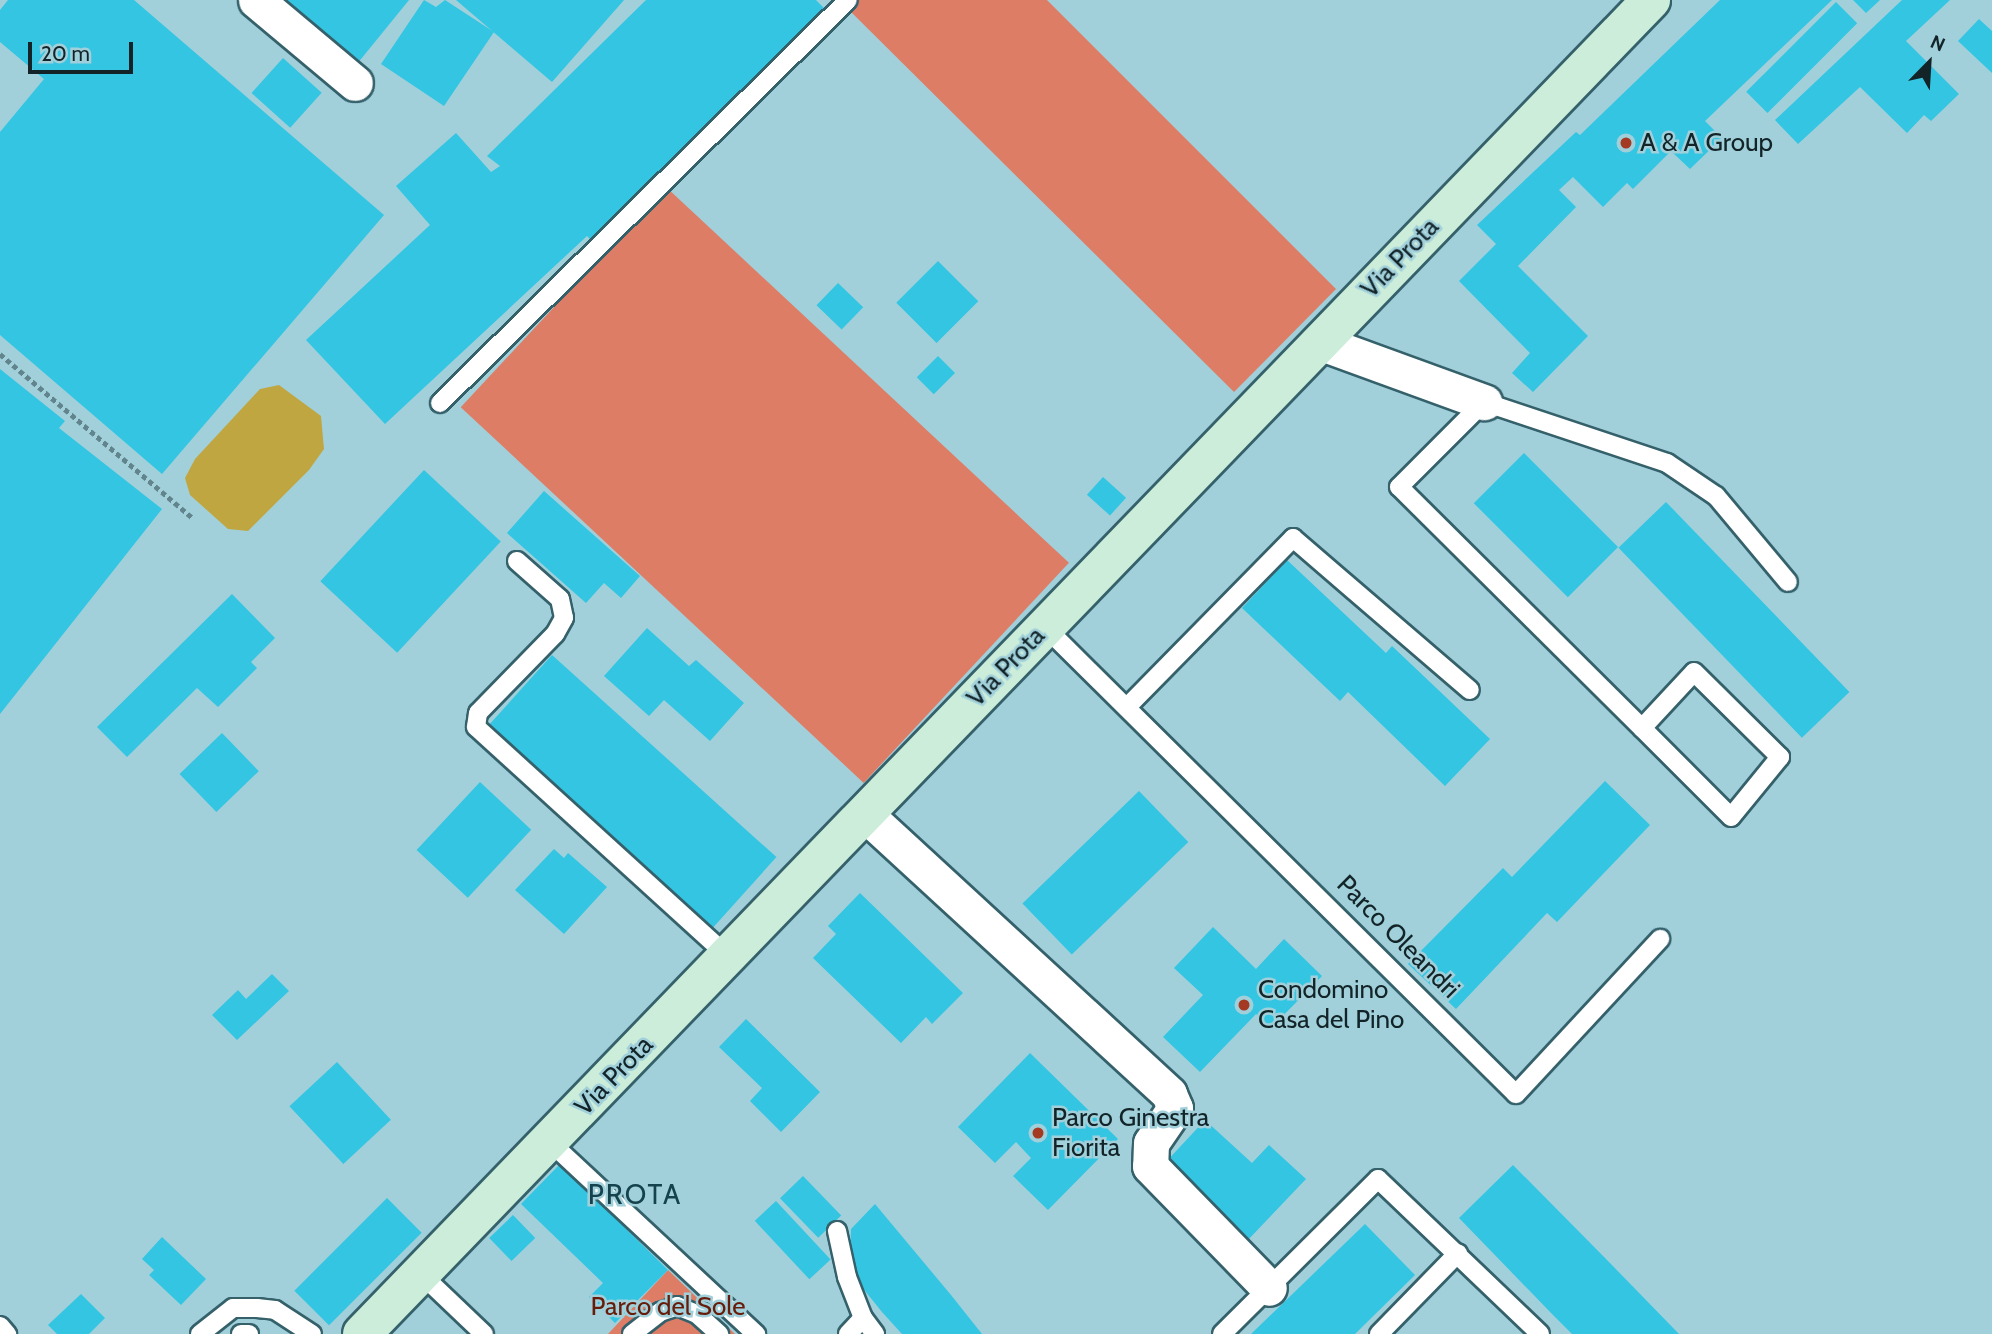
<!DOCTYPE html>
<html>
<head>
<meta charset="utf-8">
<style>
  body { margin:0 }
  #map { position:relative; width:1992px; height:1334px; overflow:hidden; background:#a1d0db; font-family:Cabin,sans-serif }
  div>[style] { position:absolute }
  .green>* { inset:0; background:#de7d65; transform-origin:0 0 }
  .water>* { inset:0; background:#c0a640 }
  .building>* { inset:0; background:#33c5e2; transform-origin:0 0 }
  .path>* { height:4.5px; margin-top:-2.25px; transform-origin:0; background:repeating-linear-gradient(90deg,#62848c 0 5px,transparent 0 8.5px) }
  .roads { filter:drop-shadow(2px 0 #35616b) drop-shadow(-2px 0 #35616b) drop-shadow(0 2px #35616b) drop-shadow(0 -2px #35616b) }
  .lane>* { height:18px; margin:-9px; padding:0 9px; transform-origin:9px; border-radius:9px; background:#fff }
  .street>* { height:35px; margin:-17.5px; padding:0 17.5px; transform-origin:17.5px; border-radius:17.5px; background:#fff }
  .secondary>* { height:38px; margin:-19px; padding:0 19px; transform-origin:19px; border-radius:19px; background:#cbedd9 }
  .dots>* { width:19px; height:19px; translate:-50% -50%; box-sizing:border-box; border:4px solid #a1d0db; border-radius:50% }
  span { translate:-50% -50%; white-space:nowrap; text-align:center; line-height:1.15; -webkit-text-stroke:5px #a1d0db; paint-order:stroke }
  .poi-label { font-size:26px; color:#122428 }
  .left { translate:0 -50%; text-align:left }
  .street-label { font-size:26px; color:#122428 }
  .park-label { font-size:26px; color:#671c0a }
  .neighbourhood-label { font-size:28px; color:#15424c; letter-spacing:2px }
  .north { position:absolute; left:1894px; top:28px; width:70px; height:70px; -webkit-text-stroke:5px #a1d0db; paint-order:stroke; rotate:24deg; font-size:19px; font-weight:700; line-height:28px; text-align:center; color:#122428 }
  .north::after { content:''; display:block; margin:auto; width:24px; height:32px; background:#122428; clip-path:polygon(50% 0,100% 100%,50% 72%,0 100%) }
  .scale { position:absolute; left:28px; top:42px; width:105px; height:32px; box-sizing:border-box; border:4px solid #122428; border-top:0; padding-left:9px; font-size:21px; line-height:24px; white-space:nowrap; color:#122428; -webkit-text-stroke:5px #a1d0db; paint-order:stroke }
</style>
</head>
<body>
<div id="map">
  <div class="green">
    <div style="clip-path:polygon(857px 0,1047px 0,1336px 289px,1234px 392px,848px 9px)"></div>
    <div style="left:666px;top:187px;width:551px;height:301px;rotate:43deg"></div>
    <div style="clip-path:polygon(668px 1270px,735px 1334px,608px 1334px)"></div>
  </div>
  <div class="water">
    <div style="clip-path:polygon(279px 385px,321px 416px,324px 449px,309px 470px,248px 531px,228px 529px,190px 495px,185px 478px,195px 459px,260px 389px)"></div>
  </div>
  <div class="building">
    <div style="clip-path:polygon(8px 0,134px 0,384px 215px,162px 474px,0 335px,0 132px,44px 79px,0 42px,0 10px)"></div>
    <div style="clip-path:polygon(277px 0,409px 0,357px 64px)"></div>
    <div style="clip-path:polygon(424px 0,436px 7px,445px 0,494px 32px,444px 106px,381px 64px)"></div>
    <div style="clip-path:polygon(456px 0,624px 0,552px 82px)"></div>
    <div style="clip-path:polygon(646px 0,816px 0,827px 11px,592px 241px,587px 236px,385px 424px,306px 340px,430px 225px,396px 186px,456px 133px,491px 172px,500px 166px,487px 156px)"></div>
    <div style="clip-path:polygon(1720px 0,1832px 0,1705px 121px,1722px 138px,1690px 169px,1671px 151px,1633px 189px,1627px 183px,1603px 207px,1573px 177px,1559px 190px,1576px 207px,1518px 266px,1588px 336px,1533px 392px,1512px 373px,1530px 353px,1459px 281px,1496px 244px,1477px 225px,1576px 132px,1580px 135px)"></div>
    <div style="clip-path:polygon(1853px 0,1880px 0,1866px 13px)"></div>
    <div style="clip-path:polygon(1902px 0,1950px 0,1906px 41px,1959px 94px,1931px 121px,1924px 115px,1907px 133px,1860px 87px,1798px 144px,1775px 120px)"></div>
    <div style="left:1836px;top:2px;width:30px;height:127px;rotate:45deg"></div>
    <div style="clip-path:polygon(1979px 19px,1992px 31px,1992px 73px,1958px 41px)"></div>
    <div style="left:283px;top:58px;width:52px;height:47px;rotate:42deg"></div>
    <div style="left:938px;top:261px;width:57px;height:59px;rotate:45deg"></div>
    <div style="left:838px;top:283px;width:35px;height:31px;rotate:44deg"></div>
    <div style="left:938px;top:356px;width:24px;height:30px;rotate:45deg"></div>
    <div style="clip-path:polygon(0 369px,65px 421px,59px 428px,162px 509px,0 714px)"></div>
    <div style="left:1524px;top:453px;width:133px;height:71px;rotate:45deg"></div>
    <div style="left:424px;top:470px;width:105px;height:152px;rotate:43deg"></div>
    <div style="left:1103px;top:477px;width:31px;height:24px;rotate:42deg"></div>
    <div style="clip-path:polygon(544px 491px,640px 576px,621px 598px,604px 583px,586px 603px,507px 533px)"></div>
    <div style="left:1666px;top:502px;width:264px;height:66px;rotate:46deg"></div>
    <div style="clip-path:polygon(1287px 560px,1386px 653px,1392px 646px,1490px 739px,1445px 786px,1348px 692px,1340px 701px,1242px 608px)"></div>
    <div style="clip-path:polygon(232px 594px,275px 638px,251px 662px,257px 668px,218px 707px,197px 688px,127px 757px,97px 727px)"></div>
    <div style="clip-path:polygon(647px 628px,689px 666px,696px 660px,744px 703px,710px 741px,664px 700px,649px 716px,604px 676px)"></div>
    <div style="left:552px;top:655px;width:302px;height:96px;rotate:42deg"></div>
    <div style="left:222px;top:733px;width:53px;height:59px;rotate:46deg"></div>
    <div style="clip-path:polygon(1605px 781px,1650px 825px,1557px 922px,1547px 913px,1456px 1009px,1408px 964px,1503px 868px,1512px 877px)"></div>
    <div style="left:480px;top:782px;width:70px;height:93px;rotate:43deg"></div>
    <div style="left:1139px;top:791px;width:71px;height:162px;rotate:46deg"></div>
    <div style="clip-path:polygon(554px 849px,564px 858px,568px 853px,607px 887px,564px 934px,515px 890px)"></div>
    <div style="clip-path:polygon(860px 893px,963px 993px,932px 1024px,926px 1017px,901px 1043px,813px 958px,836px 934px,828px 926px)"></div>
    <div style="clip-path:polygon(1213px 927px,1256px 969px,1284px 939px,1322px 976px,1271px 1028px,1256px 1014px,1200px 1072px,1163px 1037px,1203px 995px,1174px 968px)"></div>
    <div style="clip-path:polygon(272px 974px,289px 991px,237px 1040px,212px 1015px,238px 990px,246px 999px)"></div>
    <div style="clip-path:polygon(746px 1019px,820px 1092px,781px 1132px,750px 1101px,762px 1088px,719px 1047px)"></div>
    <div style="clip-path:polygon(1030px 1053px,1118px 1139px,1048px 1210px,1013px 1176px,1031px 1158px,1016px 1142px,995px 1163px,958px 1127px)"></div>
    <div style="left:337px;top:1062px;width:79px;height:65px;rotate:47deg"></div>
    <div style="clip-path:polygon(1205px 1120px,1252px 1163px,1269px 1145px,1306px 1179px,1246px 1242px,1164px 1164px)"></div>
    <div style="clip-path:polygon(560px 1164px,668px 1270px,615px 1323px,589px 1297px,603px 1283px,521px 1204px)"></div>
    <div style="clip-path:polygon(1513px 1165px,1608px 1261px,1679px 1334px,1572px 1334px,1553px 1315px,1459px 1218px)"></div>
    <div style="left:803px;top:1176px;width:55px;height:32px;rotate:46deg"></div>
    <div style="left:387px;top:1198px;width:49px;height:131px;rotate:45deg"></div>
    <div style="left:776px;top:1201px;width:80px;height:29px;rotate:47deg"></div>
    <div style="clip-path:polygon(875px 1204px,951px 1295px,982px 1334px,902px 1334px,882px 1312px,861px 1286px,850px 1259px,851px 1229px)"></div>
    <div style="left:513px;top:1215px;width:32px;height:33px;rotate:46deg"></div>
    <div style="clip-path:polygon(1365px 1224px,1415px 1275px,1355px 1334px,1251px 1334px)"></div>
    <div style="clip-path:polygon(162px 1237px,206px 1279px,181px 1305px,149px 1275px,154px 1270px,142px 1259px)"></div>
    <div style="clip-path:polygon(81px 1294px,105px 1318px,89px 1334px,57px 1334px,48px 1325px)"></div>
  </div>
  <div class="path">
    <div style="left:0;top:354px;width:253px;rotate:40.4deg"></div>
  </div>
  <div class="roads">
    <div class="lane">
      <div style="left:440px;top:403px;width:573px;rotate:-44.65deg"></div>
      <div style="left:517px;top:561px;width:57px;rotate:41.5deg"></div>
      <div style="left:560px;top:599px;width:19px;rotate:78deg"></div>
      <div style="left:564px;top:618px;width:18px;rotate:119deg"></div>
      <div style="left:555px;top:634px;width:110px;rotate:134.3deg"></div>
      <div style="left:478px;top:713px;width:14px;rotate:98deg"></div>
      <div style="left:476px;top:727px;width:343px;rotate:42.3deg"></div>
      <div style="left:1045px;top:627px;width:663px;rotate:44.76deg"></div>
      <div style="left:1516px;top:1094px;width:212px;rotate:-47.1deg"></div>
      <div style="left:1127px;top:707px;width:237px;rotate:-45.5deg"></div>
      <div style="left:1293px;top:538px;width:233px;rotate:40.7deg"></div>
      <div style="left:1642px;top:728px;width:76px;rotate:-47.1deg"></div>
      <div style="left:1694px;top:672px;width:121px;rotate:44.7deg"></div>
      <div style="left:1780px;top:757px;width:77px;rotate:129.2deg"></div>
      <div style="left:1731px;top:817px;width:126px;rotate:-135deg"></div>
      <div style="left:1642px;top:728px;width:342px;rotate:-135.2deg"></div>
      <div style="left:1399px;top:487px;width:120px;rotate:-45deg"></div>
      <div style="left:1484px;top:402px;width:193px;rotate:18.4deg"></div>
      <div style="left:1667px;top:463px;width:59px;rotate:34deg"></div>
      <div style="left:1716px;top:496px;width:112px;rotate:50.1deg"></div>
      <div style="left:550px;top:1142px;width:282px;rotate:43deg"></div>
      <div style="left:837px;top:1231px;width:47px;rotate:77.7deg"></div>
      <div style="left:847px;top:1277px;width:44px;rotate:68.7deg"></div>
      <div style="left:863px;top:1318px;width:20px;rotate:53deg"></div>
      <div style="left:421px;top:1274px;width:87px;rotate:43.6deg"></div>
      <div style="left:0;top:1326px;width:11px;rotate:49deg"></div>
      <div style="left:200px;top:1334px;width:42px;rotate:-38.2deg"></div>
      <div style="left:233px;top:1308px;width:24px"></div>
      <div style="left:257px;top:1308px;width:18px;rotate:6deg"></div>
      <div style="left:275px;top:1310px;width:44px;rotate:33deg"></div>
      <div style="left:241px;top:1334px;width:8px"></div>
      <div style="left:632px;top:1334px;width:36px;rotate:-38deg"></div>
      <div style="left:660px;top:1312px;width:18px;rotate:-19deg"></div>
      <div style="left:677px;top:1306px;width:22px;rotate:22deg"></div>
      <div style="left:697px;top:1314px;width:30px;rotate:42deg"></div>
      <div style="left:848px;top:1334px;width:22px;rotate:-47deg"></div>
      <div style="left:1222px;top:1334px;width:220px;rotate:-44.8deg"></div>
      <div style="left:1378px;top:1179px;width:224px;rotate:43.7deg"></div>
      <div style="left:1379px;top:1334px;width:113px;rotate:-45.7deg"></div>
    </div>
    <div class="street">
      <div style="left:256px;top:0;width:129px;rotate:40deg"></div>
      <div style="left:1319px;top:342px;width:176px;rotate:20deg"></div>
      <div style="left:865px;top:814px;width:413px;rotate:42.6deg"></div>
      <div style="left:1169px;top:1094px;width:15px;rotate:67deg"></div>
      <div style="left:1175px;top:1108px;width:42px;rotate:124.4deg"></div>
      <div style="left:1151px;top:1143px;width:23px;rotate:92deg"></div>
      <div style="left:1150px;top:1166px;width:170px;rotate:45.7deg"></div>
    </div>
    <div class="secondary">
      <div style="left:362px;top:1334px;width:1855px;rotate:-45.98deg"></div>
    </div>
  </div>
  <div class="dots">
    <div style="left:1626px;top:143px;background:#a33a21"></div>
    <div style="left:1244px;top:1005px;background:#a33a21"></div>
    <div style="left:1038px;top:1133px;background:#a33a21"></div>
  </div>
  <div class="poi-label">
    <span class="left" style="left:1640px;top:143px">A &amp; A Group</span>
    <span class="left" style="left:1258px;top:1005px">Condomino<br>Casa del Pino</span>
    <span class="left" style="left:1052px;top:1133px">Parco Ginestra<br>Fiorita</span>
  </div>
  <div class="street-label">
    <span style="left:1400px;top:258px;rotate:-46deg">Via Prota</span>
    <span style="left:1006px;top:667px;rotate:-46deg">Via Prota</span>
    <span style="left:1398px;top:937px;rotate:45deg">Parco Oleandri</span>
    <span style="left:614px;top:1076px;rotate:-46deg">Via Prota</span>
  </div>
  <div class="park-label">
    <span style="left:668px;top:1307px">Parco del Sole</span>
  </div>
  <div class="neighbourhood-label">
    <span style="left:635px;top:1194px">PROTA</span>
  </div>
  <div class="north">N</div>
  <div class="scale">20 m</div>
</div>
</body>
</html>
